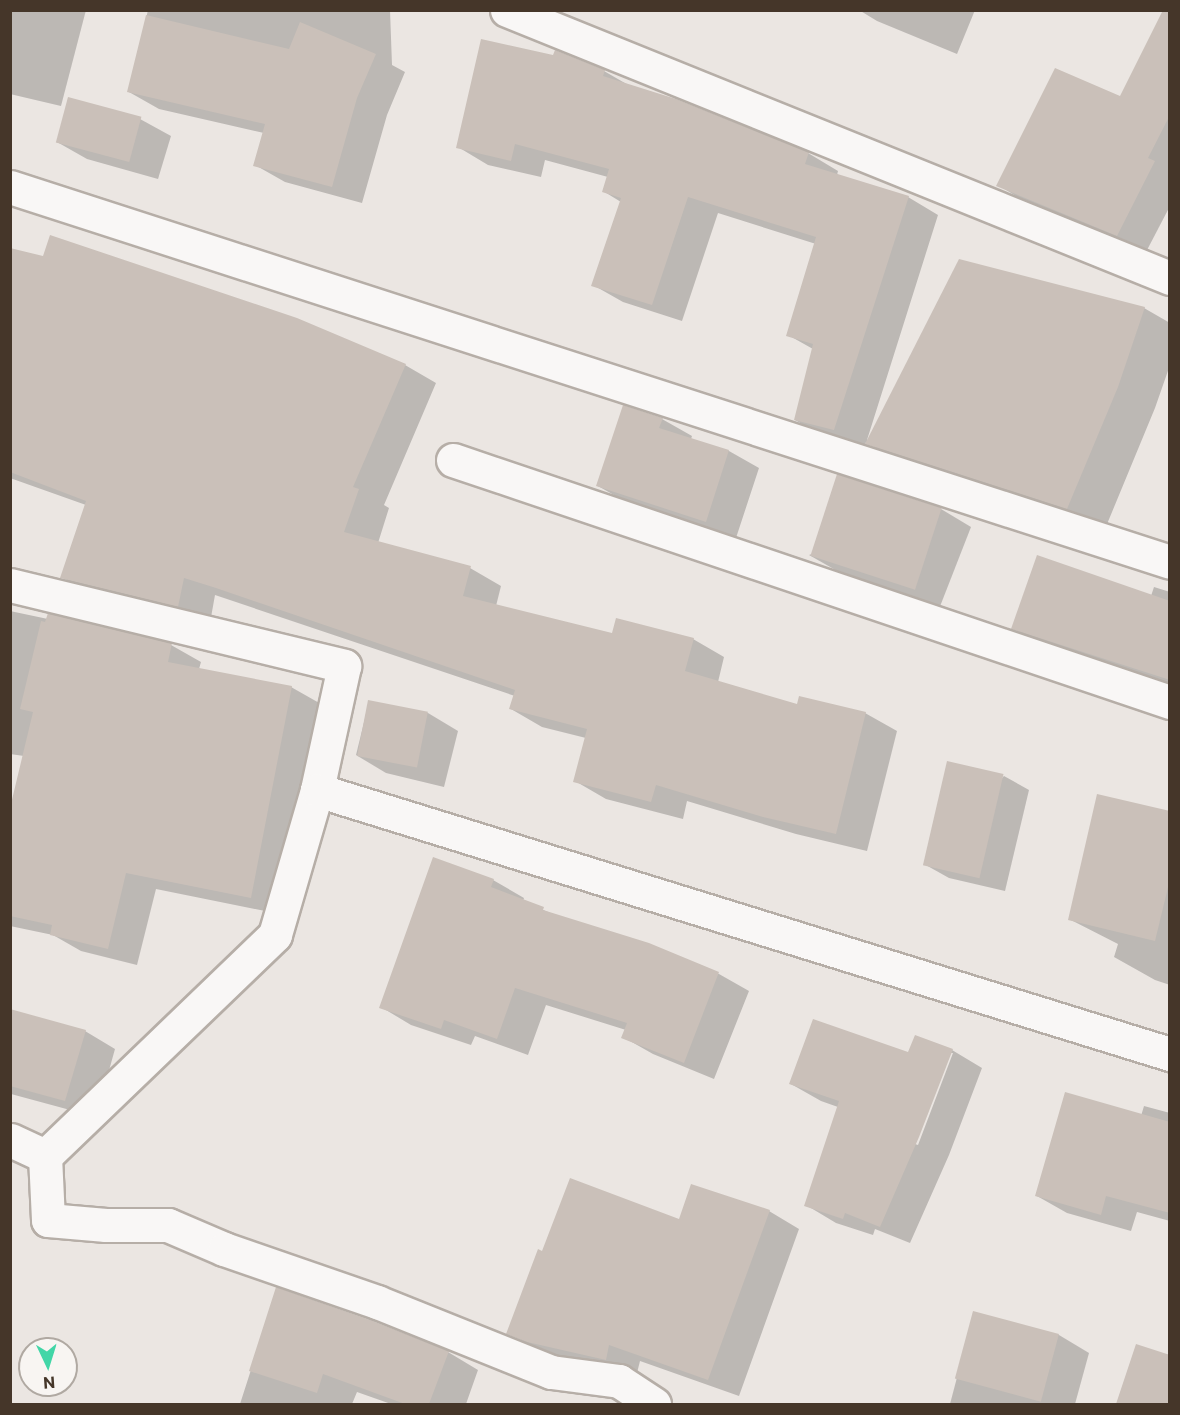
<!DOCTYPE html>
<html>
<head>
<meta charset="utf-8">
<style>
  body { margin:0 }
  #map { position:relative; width:1180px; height:1415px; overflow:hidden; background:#ebe6e2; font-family:Commissioner,sans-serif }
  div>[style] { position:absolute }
  .shadow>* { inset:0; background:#0003 }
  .building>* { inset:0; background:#cac0b9; transform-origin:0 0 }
  .roads { filter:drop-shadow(2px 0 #b6aea7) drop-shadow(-2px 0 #b6aea7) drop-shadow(0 2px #b6aea7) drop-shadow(0 -2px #b6aea7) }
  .minor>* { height:33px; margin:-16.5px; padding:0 16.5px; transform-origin:16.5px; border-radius:16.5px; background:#f9f7f6 }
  span { translate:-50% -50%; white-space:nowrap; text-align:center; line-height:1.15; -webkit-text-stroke:6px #f8f5f2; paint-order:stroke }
  .frame { position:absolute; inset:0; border:12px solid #453629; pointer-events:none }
  .north { position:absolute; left:18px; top:1337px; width:60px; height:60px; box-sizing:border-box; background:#f8f5f2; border:2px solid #b0a9a2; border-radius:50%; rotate:176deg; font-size:16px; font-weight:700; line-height:24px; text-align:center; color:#453629 }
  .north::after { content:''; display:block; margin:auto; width:21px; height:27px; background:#42d6a7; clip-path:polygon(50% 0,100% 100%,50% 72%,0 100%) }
</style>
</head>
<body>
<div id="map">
  <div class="shadow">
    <div style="clip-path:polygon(10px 10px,86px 10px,61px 106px,10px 94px)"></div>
    <div style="clip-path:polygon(148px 10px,390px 10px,392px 65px,405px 72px,387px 115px,362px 203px,285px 182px,255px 165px,264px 133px,159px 109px,129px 92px)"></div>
    <div style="clip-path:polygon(859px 10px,975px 10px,957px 54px,877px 21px)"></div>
    <div style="clip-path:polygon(1170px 65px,1170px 206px,1146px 252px,1026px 202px,998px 185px)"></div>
    <div style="clip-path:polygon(604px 71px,630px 86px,808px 153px,838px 171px,837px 175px,908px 197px,938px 215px,867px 440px,1144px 308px,1170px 323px,1170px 365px,1155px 408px,1105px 529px,904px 464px,866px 442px,865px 446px,825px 437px,795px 420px,813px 349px,788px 335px,816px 244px,718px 213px,682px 321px,623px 302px,593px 285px,621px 202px,603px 191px,608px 177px,545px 160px,541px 177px,488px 165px,458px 147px)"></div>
    <div style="clip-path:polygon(140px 119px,171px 136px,158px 179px,87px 159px,57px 142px)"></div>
    <div style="clip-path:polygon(10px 250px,405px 365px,436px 383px,384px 505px,389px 508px,378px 543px,470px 568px,501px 586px,496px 606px,613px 634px,693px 639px,724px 657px,718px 682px,798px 705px,865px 713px,897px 731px,867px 851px,796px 834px,687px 801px,683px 819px,606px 799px,575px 781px,586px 738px,542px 727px,511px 709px,515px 696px,215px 595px,210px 623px,93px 595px,62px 577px,86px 505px,10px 478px)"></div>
    <div style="clip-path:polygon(662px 419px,692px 436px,691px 439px,729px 451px,759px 468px,736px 538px,628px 503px,598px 486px)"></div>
    <div style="clip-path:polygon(941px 509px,971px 527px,939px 609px,839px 572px,809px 555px)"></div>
    <div style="clip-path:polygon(1154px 587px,1170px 592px,1170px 685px,1043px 645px,1013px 628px,1151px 596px)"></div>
    <div style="clip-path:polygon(10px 611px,171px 645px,201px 662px,199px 669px,291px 687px,321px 704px,280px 914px,156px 889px,137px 965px,81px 951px,53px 935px,10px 926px,10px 815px,24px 756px,10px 754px)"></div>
    <div style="clip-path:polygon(369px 702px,428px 713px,458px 731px,444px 787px,386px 773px,356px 755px)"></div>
    <div style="clip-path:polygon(1004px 776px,1029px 790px,1005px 891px,949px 878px,924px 864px)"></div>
    <div style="clip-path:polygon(1170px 813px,1170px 985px,1155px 980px,1114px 957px,1118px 944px,1069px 919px)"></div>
    <div style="clip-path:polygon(493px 880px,524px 898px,523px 901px,557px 916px,648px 944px,719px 974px,749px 991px,714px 1079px,653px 1054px,623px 1037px,626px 1030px,546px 1005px,528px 1055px,475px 1036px,471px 1045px,411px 1025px,381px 1007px)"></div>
    <div style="clip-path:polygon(10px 1011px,85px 1031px,115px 1049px,96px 1117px,11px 1094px,10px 1097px)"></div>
    <div style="clip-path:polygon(evenodd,952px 1050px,982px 1068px,949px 1155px,910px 1243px,875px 1229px,873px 1235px,836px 1223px,806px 1205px,838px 1107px,821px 1101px,791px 1084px,909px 1054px,952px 1050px,949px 1053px,953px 1053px,918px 1145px,915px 1144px,949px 1053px)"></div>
    <div style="clip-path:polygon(1144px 1106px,1170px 1113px,1170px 1221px,1137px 1212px,1131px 1231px,1067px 1213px,1037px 1196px,1141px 1116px)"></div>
    <div style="clip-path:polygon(769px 1211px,799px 1229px,739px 1396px,640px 1361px,636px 1377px,559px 1359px,508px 1333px,543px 1253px,680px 1221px)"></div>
    <div style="clip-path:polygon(277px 1289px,448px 1352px,478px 1370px,466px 1404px,391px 1404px,357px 1392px,352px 1404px,240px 1404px)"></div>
    <div style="clip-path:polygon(974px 1313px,1059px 1335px,1089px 1353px,1075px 1404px,950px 1404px)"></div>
    <div style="clip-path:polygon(1170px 1357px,1170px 1404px,1118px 1403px)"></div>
  </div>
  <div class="building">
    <div style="clip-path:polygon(1163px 10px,1170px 10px,1170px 115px,1148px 158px,1155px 161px,1117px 236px,996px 186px,1055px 68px,1120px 96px)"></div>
    <div style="clip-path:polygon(146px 15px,289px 49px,300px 22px,376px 54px,357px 98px,332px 187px,253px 166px,265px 124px,127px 92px)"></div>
    <div style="clip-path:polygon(481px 39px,553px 55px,555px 50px,605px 70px,603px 76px,676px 99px,809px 152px,805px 164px,909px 196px,834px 430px,794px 420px,813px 344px,786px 336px,816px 237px,688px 197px,652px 305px,591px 286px,621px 198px,602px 192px,609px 169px,515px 144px,511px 161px,456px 148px)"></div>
    <div style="left:68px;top:97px;width:76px;height:47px;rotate:15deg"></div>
    <div style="clip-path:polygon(50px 235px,297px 318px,406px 364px,353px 487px,359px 489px,344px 532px,471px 566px,463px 596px,612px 633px,616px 618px,694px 638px,685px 671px,797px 704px,799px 696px,866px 712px,836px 834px,763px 817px,656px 785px,651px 802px,573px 782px,587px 729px,509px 709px,515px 690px,216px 588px,184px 578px,178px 607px,60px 578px,86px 501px,10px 472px,10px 248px,43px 256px)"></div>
    <div style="clip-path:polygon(959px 259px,1145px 307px,1118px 387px,1067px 509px,865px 444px)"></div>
    <div style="clip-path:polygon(623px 405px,663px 418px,659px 428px,729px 450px,706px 522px,596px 486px)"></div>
    <div style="left:837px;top:474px;width:110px;height:86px;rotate:18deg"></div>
    <div style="clip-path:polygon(1037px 555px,1170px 601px,1170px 680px,1011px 629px)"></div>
    <div style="clip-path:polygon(48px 613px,172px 643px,168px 662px,292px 686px,251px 898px,126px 873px,108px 949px,50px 935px,52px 925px,10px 916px,10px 808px,33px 712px,20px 709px,41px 621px,45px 622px)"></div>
    <div style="left:368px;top:700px;width:61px;height:57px;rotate:11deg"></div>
    <div style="left:947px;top:761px;width:58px;height:107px;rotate:13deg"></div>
    <div style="clip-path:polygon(1097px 794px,1170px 811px,1170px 879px,1155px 941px,1068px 920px)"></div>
    <div style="clip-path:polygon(433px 857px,494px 879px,491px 887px,544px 907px,543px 910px,649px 943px,719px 972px,684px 1063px,621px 1038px,627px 1023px,515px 988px,497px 1039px,444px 1020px,441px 1029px,379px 1008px)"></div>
    <div style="clip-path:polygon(10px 1009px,86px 1030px,65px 1101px,10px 1086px)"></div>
    <div style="clip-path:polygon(813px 1019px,908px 1052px,915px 1035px,953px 1049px,919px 1137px,880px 1227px,845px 1213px,843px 1219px,804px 1206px,839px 1101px,789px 1084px)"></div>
    <div style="clip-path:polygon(1065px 1092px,1170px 1122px,1170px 1213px,1106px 1196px,1101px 1215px,1035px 1196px)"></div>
    <div style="clip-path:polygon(570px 1178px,679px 1219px,691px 1184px,770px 1210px,708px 1380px,609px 1345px,606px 1360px,527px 1342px,506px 1334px,538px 1249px,542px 1251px)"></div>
    <div style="clip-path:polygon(276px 1287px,370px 1320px,449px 1351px,429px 1404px,405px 1404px,323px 1374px,317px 1393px,249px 1371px)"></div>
    <div style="left:973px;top:1311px;width:89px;height:70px;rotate:15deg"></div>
    <div style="clip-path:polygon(1136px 1344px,1170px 1355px,1170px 1404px,1116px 1404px)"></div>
  </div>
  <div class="roads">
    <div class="minor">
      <div style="left:507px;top:10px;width:715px;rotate:22.01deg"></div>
      <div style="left:10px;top:187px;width:1219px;rotate:17.91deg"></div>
      <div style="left:453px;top:460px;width:757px;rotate:18.65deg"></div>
      <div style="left:10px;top:585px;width:344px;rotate:13.6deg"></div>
      <div style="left:344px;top:666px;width:127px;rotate:102.3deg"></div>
      <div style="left:317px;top:790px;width:151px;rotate:106.2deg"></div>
      <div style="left:275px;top:935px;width:319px;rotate:136.1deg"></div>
      <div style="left:45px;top:1156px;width:38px;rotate:-155deg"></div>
      <div style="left:317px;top:790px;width:893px;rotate:17.2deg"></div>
      <div style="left:45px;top:1156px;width:64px;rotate:87.3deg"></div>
      <div style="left:48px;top:1220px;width:58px;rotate:4.9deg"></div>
      <div style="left:106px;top:1225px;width:62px"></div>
      <div style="left:168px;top:1225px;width:61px;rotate:23.2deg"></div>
      <div style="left:224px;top:1249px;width:162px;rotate:19.1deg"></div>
      <div style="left:377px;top:1302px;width:188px;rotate:21.9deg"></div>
      <div style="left:551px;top:1372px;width:69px;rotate:7.5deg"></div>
      <div style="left:619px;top:1381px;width:42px;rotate:33.3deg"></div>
    </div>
  </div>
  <div class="frame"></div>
  <div class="north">N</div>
</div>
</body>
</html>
